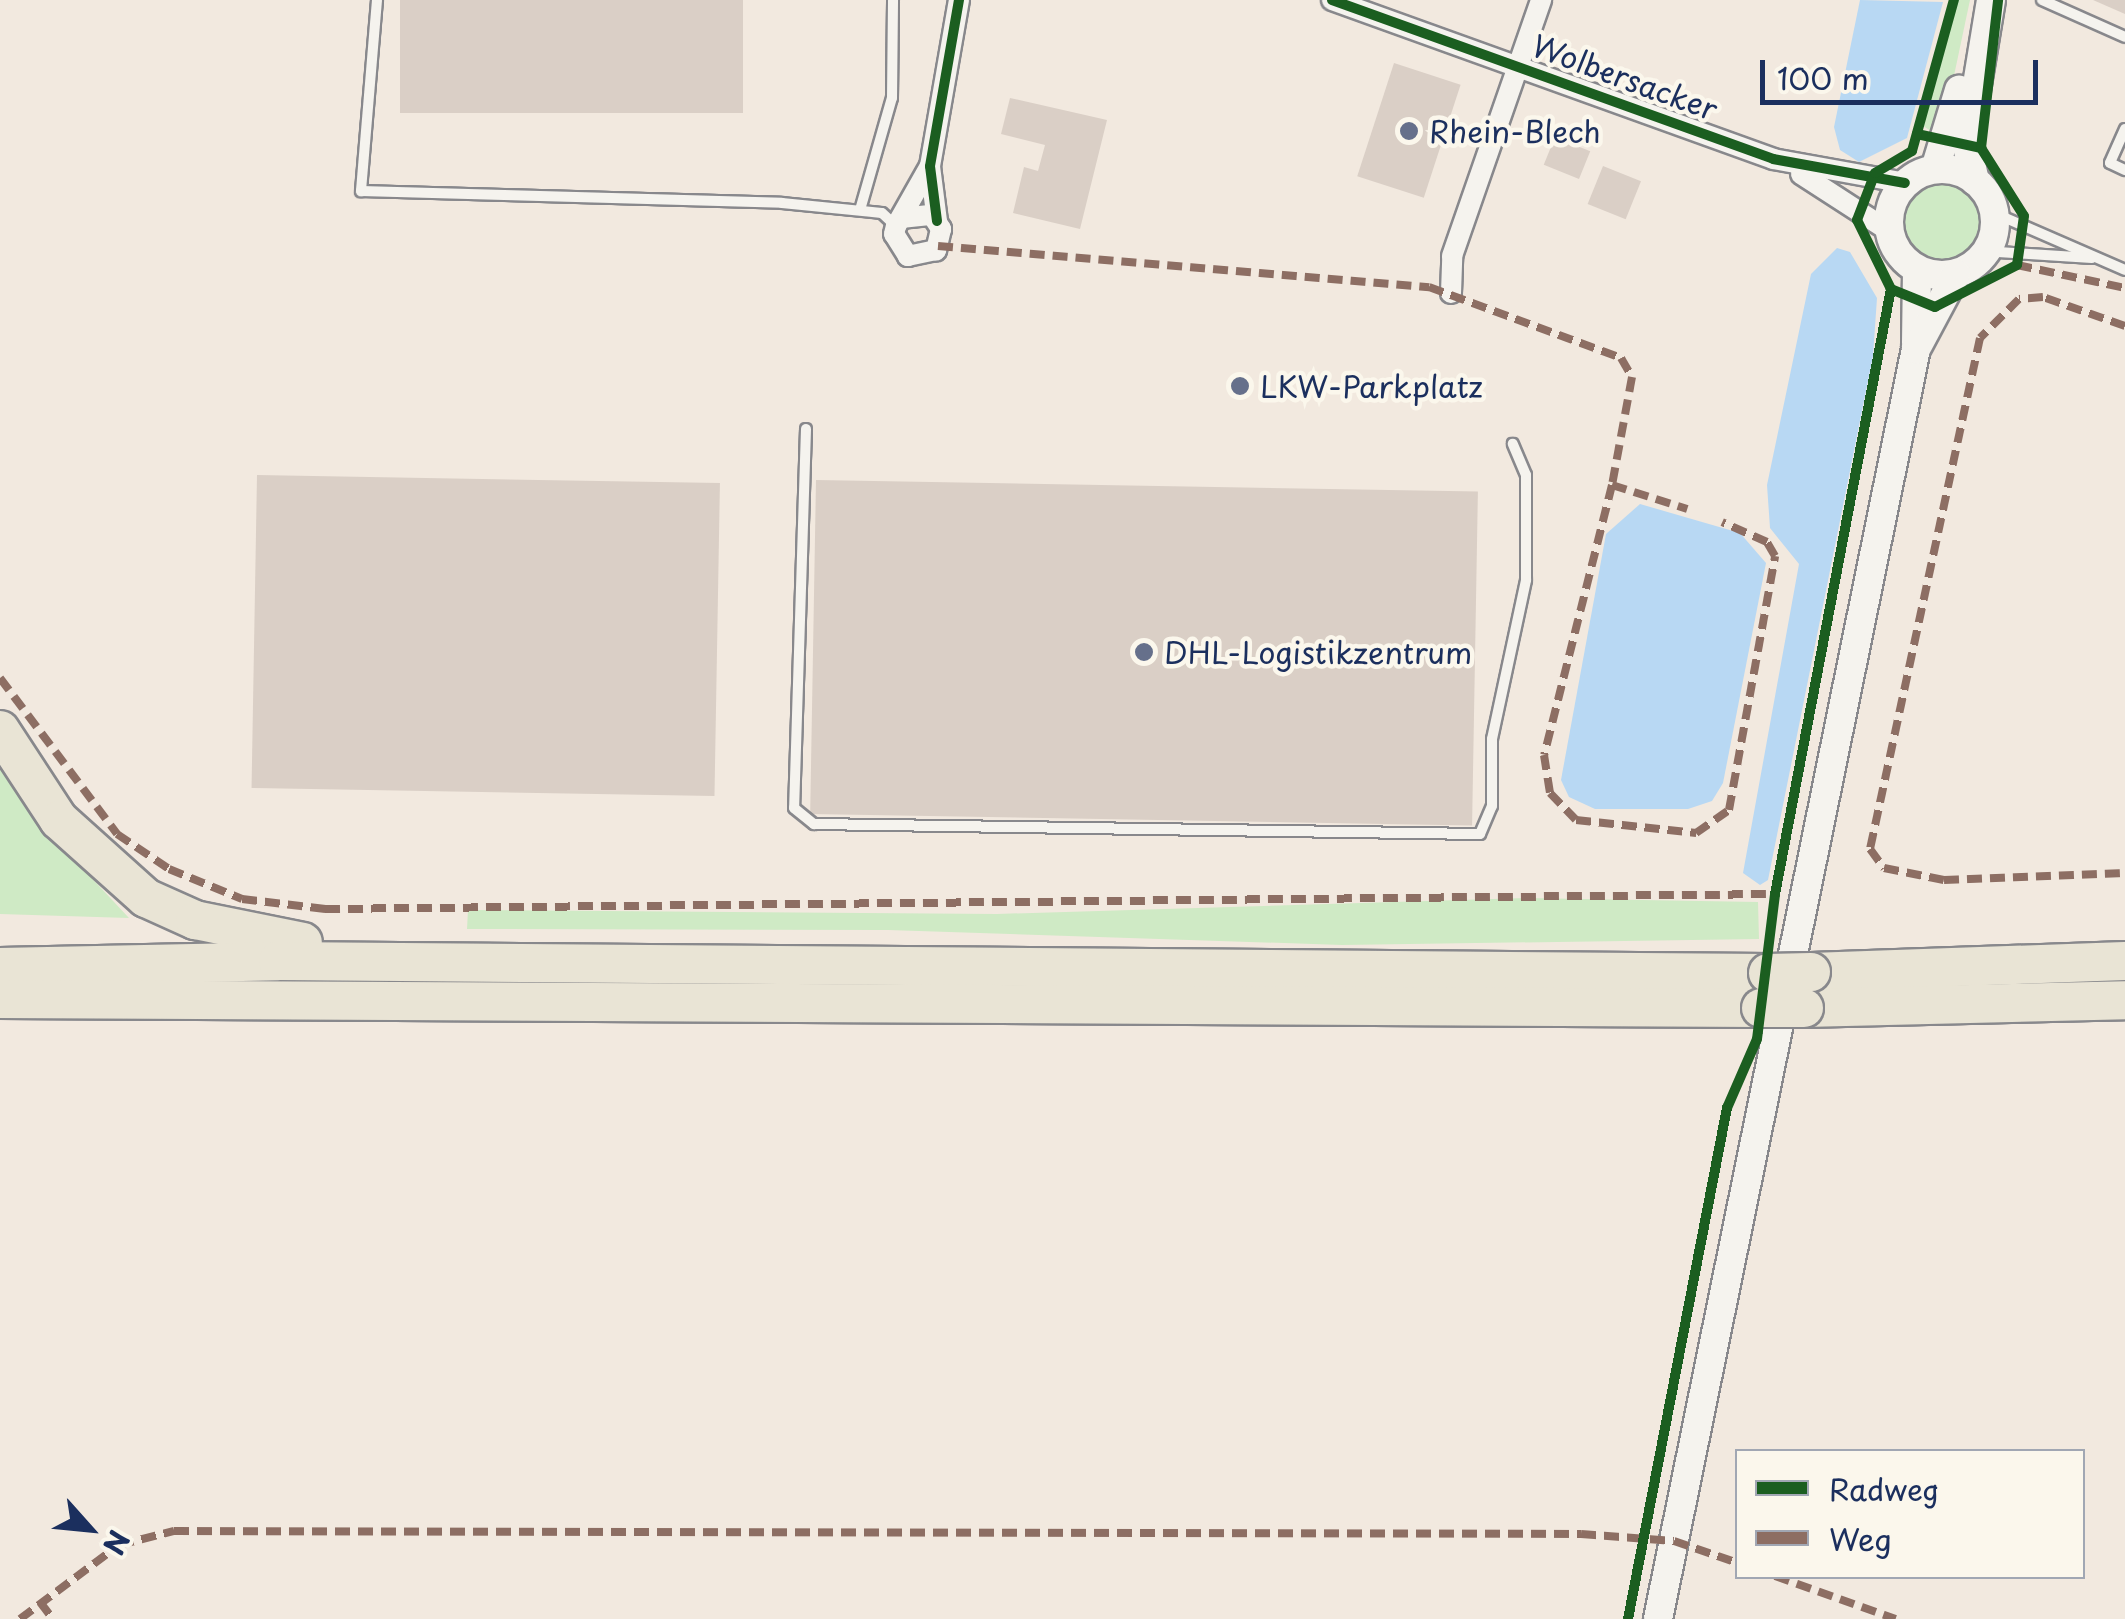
<!DOCTYPE html>
<html>
<head>
<meta charset="utf-8">
<style>
  body { margin:0 }
  #map { position:relative; width:2125px; height:1619px; overflow:hidden; background:#f2e9df; font-family:"Playpen Sans",sans-serif }
  div>[style] { position:absolute }
  .green>* { inset:0; background:#cfeac5 }
  .round { border-radius:50% }
  .water>* { inset:0; background:#b8d8f3 }
  .building>* { inset:0; background:#dacfc6; transform-origin:0 0 }
  .roads { filter:drop-shadow(2px 0 #88888c) drop-shadow(-2px 0 #88888c) drop-shadow(0 2px #88888c) drop-shadow(0 -2px #88888c) }
  .service>* { height:10px; margin:-5px; padding:0 5px; transform-origin:5px; border-radius:5px; background:#f5f3ee }
  .minor>* { height:20px; margin:-10px; padding:0 10px; transform-origin:10px; border-radius:10px; background:#f5f3ee }
  .secondary>* { height:28px; margin:-14px; padding:0 14px; transform-origin:14px; border-radius:14px; background:#f5f3ee }
  .secondary>.ring { margin:-14px; padding:0; box-sizing:content-box; background:none; border:28px solid #f5f3ee; border-radius:50% }
  .motorway>* { height:38px; margin:-19px; padding:0 19px; transform-origin:19px; border-radius:19px; background:#e9e4d5 }
  .bridges { filter:drop-shadow(2px 0 #88888c) drop-shadow(-2px 0 #88888c) drop-shadow(0 2px #88888c) drop-shadow(0 -2px #88888c) }
  .motorway-bridge>* { height:38px; margin:-19px; padding:0 19px; transform-origin:19px; border-radius:19px; background:#e9e4d5 }
  .quiet>* { height:8px; margin-top:-4px; transform-origin:0; background:repeating-linear-gradient(90deg,#8d6e63 0 15px,transparent 0 23px) }
  .cycleway>* { height:10px; margin:-5px; padding:0 5px; transform-origin:5px; border-radius:5px; background:#1b5e20 }
  .dots>* { width:28px; height:28px; translate:-50% -50%; box-sizing:border-box; border:5px solid #fbf7ec; border-radius:50% }
  span { translate:-50% -50%; white-space:nowrap; text-align:center; line-height:1.15; -webkit-text-stroke:9px #fbf7ec; paint-order:stroke }
  .street-label { font-size:30px; color:#1b2f5e }
  .poi-label { font-size:30px; color:#1b2f5e }
  .left { translate:0 -50%; text-align:left }
  .legend { position:absolute; left:1735px; top:1449px; width:350px; height:130px; box-sizing:border-box; background:#fbf7ec; border:2px solid #a1a7b3; margin:0; padding:12px 18px; list-style:none; font-size:30px; color:#1b2f5e }
  .legend li { display:flex; align-items:center; gap:20px; height:50px }
  .legend b { width:50px; border:2px solid #a1a7b3 }
  .north { position:absolute; left:40px; top:1479px; width:100px; height:100px; -webkit-text-stroke:8px #fbf7ec; paint-order:stroke; rotate:117deg; font-size:28px; font-weight:700; line-height:40px; text-align:center; color:#1b2f5e }
  .north::after { content:''; display:block; margin:auto; width:35px; height:45px; background:#1b2f5e; clip-path:polygon(50% 0,100% 100%,50% 72%,0 100%) }
  .scale { position:absolute; left:1760px; top:60px; width:278px; height:45px; box-sizing:border-box; border:5px solid #1b2f5e; border-top:0; padding-left:12px; font-size:30px; line-height:35px; white-space:nowrap; color:#1b2f5e; -webkit-text-stroke:8px #fbf7ec; paint-order:stroke }
</style>
</head>
<body>
<div id="map">
  <div class="green">
    <div style="clip-path:polygon(1957px 0,1970px 0,1941px 137px,1923px 126px)"></div>
    <div class="round" style="left:1897px;top:179px;width:88px;height:88px"></div>
    <div style="clip-path:polygon(0 757px,56px 840px,129px 918px,0 914px)"></div>
    <div style="clip-path:polygon(1526px 898px,1758px 902px,1759px 939px,1342px 945px,888px 930px,467px 929px,468px 910px,997px 914px)"></div>
  </div>
  <div class="water">
    <div style="clip-path:polygon(1860px 0,1943px 2px,1907px 138px,1859px 162px,1840px 150px,1834px 127px)"></div>
    <div style="clip-path:polygon(1837px 248px,1850px 252px,1877px 298px,1873px 356px,1768px 880px,1760px 885px,1743px 873px,1799px 564px,1770px 528px,1767px 485px,1811px 274px)"></div>
    <div style="clip-path:polygon(1640px 504px,1740px 533px,1766px 563px,1723px 783px,1712px 801px,1688px 809px,1595px 809px,1569px 797px,1561px 780px,1606px 534px)"></div>
  </div>
  <div class="building">
    <div style="left:400px;top:0;width:343px;height:113px"></div>
    <div style="clip-path:polygon(2093px 0,2125px 0,2125px 14px)"></div>
    <div style="left:1394px;top:63px;width:70px;height:119px;rotate:18deg"></div>
    <div style="clip-path:polygon(1010px 98px,1107px 120px,1080px 229px,1013px 213px,1024px 167px,1038px 171px,1045px 145px,1001px 134px)"></div>
    <div style="left:1555px;top:137px;width:38px;height:30px;rotate:22deg"></div>
    <div style="left:1603px;top:166px;width:41px;height:41px;rotate:22deg"></div>
    <div style="left:257px;top:475px;width:463px;height:313px;rotate:1deg"></div>
    <div style="left:816px;top:480px;width:662px;height:334px;rotate:1deg"></div>
  </div>
  <div class="roads">
    <div class="service">
      <div style="left:377px;top:0;width:192px;rotate:94.8deg"></div>
      <div style="left:361px;top:191px;width:421px;rotate:1.6deg"></div>
      <div style="left:782px;top:203px;width:100px;rotate:5.7deg"></div>
      <div style="left:882px;top:213px;width:18px;rotate:43deg"></div>
      <div style="left:2042px;top:0;width:91px;rotate:24deg"></div>
      <div style="left:2125px;top:129px;width:37px;rotate:114deg"></div>
      <div style="left:2110px;top:163px;width:17px;rotate:25deg"></div>
      <div style="left:860px;top:210px;width:116px;rotate:-74.1deg"></div>
      <div style="left:892px;top:98px;width:98px;rotate:-89.4deg"></div>
      <div style="left:1994px;top:213px;width:143px;rotate:23.5deg"></div>
      <div style="left:1975px;top:264px;width:26px;rotate:-28deg"></div>
      <div style="left:1998px;top:252px;width:94px;rotate:3.7deg"></div>
      <div style="left:806px;top:429px;width:379px;rotate:91.8deg"></div>
      <div style="left:794px;top:808px;width:26px;rotate:39deg"></div>
      <div style="left:814px;top:824px;width:666px;rotate:0.86deg"></div>
      <div style="left:1480px;top:834px;width:30px;rotate:-67deg"></div>
      <div style="left:1492px;top:806px;width:67px;rotate:-90deg"></div>
      <div style="left:1492px;top:739px;width:163px;rotate:-77.9deg"></div>
      <div style="left:1526px;top:580px;width:105px;rotate:-90deg"></div>
      <div style="left:1526px;top:475px;width:34px;rotate:-113deg"></div>
    </div>
    <div class="minor">
      <div style="left:1332px;top:0;width:469px;rotate:19.8deg"></div>
      <div style="left:1773px;top:159px;width:134px;rotate:10.3deg"></div>
      <div style="left:1801px;top:174px;width:105px;rotate:32.9deg"></div>
      <div style="left:901px;top:218px;width:31px;rotate:-6deg"></div>
      <div style="left:932px;top:215px;width:17px;rotate:57deg"></div>
      <div style="left:941px;top:229px;width:22px;rotate:103deg"></div>
      <div style="left:936px;top:250px;width:29px;rotate:168deg"></div>
      <div style="left:908px;top:256px;width:26px;rotate:-122deg"></div>
      <div style="left:894px;top:234px;width:8px;rotate:-76deg"></div>
      <div style="left:896px;top:226px;width:69px;rotate:-60.5deg"></div>
      <div style="left:937px;top:221px;width:55px;rotate:-97.3deg"></div>
      <div style="left:930px;top:166px;width:169px;rotate:-80.1deg"></div>
      <div style="left:1451px;top:293px;width:37px;rotate:-88deg"></div>
      <div style="left:1452px;top:256px;width:271px;rotate:-70.8deg"></div>
    </div>
    <div class="secondary">
      <div style="left:1935px;top:169px;width:83px;rotate:-73.1deg"></div>
      <div class="ring" style="left:1889px;top:169px;width:78px;height:78px"></div>
      <div style="left:1975px;top:181px;width:37px;rotate:-103deg"></div>
      <div style="left:1967px;top:145px;width:147px;rotate:-80.6deg"></div>
      <div style="left:1916px;top:343px;width:73px;rotate:-89.2deg"></div>
      <div style="left:1658px;top:1619px;width:1296px;rotate:-78.52deg"></div>
      <div style="left:1916px;top:349px;width:85px;rotate:-61.9deg"></div>
    </div>
    <div class="motorway">
      <div style="left:0;top:730px;width:108px;rotate:56.8deg"></div>
      <div style="left:59px;top:820px;width:117px;rotate:41.9deg"></div>
      <div style="left:146px;top:898px;width:54px;rotate:24.2deg"></div>
      <div style="left:195px;top:920px;width:110px;rotate:11.5deg"></div>
      <div style="left:0;top:967px;width:278px;rotate:-1.2deg"></div>
      <div style="left:278px;top:961px;width:1490px;rotate:0.46deg"></div>
      <div style="left:1811px;top:972px;width:314px;rotate:-2deg"></div>
      <div style="left:0;top:999px;width:1761px;rotate:0.29deg"></div>
      <div style="left:1804px;top:1008px;width:321px;rotate:-1.4deg"></div>
    </div>
  </div>
  <div class="bridges">
    <div class="motorway-bridge">
      <div style="left:1768px;top:973px;width:43px;rotate:-1.3deg"></div>
      <div style="left:1761px;top:1008px;width:43px"></div>
    </div>
  </div>
  <div class="quiet">
    <div style="left:938px;top:246px;width:493px;rotate:4.8deg"></div>
    <div style="left:1429px;top:287px;width:205px;rotate:20.3deg"></div>
    <div style="left:1621px;top:358px;width:22px;rotate:60deg"></div>
    <div style="left:1632px;top:377px;width:110px;rotate:100.5deg"></div>
    <div style="left:1612px;top:485px;width:278px;rotate:104.1deg"></div>
    <div style="left:1544px;top:755px;width:38px;rotate:81deg"></div>
    <div style="left:1550px;top:793px;width:37px;rotate:46deg"></div>
    <div style="left:1576px;top:820px;width:121px;rotate:6.2deg"></div>
    <div style="left:1696px;top:833px;width:40px;rotate:-34.9deg"></div>
    <div style="left:1729px;top:810px;width:258px;rotate:-79.7deg"></div>
    <div style="left:1775px;top:556px;width:16px;rotate:-120deg"></div>
    <div style="left:1767px;top:542px;width:49px;rotate:-156deg"></div>
    <div style="left:2017px;top:265px;width:110px;rotate:12deg"></div>
    <div style="left:2125px;top:326px;width:87px;rotate:-160.5deg"></div>
    <div style="left:2043px;top:297px;width:24px;rotate:175deg"></div>
    <div style="left:2019px;top:299px;width:55px;rotate:135deg"></div>
    <div style="left:1980px;top:338px;width:523px;rotate:102.15deg"></div>
    <div style="left:1870px;top:849px;width:24px;rotate:54deg"></div>
    <div style="left:1884px;top:868px;width:61px;rotate:11.3deg"></div>
    <div style="left:1944px;top:880px;width:181px;rotate:-2.2deg"></div>
    <div style="left:1612px;top:485px;width:79px;rotate:17.7deg"></div>
    <div style="left:0;top:678px;width:195px;rotate:53.1deg"></div>
    <div style="left:117px;top:834px;width:63px;rotate:33.9deg"></div>
    <div style="left:169px;top:869px;width:79px;rotate:22.3deg"></div>
    <div style="left:242px;top:899px;width:84px;rotate:6.9deg"></div>
    <div style="left:325px;top:909px;width:1450px;rotate:-0.59deg"></div>
    <div style="left:1775px;top:1576px;width:128px;rotate:19.6deg"></div>
    <div style="left:40px;top:1602px;width:21px;rotate:53deg"></div>
    <div style="left:20px;top:1619px;width:124px;rotate:-36.8deg"></div>
    <div style="left:119px;top:1545px;width:57px;rotate:-14.3deg"></div>
    <div style="left:174px;top:1531px;width:1407px;rotate:0.12deg"></div>
    <div style="left:1581px;top:1534px;width:93px;rotate:4.3deg"></div>
    <div style="left:1674px;top:1541px;width:68px;rotate:19deg"></div>
  </div>
  <div class="cycleway">
    <div style="left:1332px;top:0;width:469px;rotate:19.8deg"></div>
    <div style="left:1773px;top:159px;width:134px;rotate:10.3deg"></div>
    <div style="left:1917px;top:134px;width:66px;rotate:12.3deg"></div>
    <div style="left:1981px;top:148px;width:80px;rotate:57.7deg"></div>
    <div style="left:2024px;top:216px;width:49px;rotate:98.1deg"></div>
    <div style="left:2017px;top:265px;width:92px;rotate:152.9deg"></div>
    <div style="left:1935px;top:307px;width:48px;rotate:-157.8deg"></div>
    <div style="left:1891px;top:289px;width:77px;rotate:-116.2deg"></div>
    <div style="left:1857px;top:220px;width:50px;rotate:-69deg"></div>
    <div style="left:1875px;top:173px;width:43px;rotate:-30.7deg"></div>
    <div style="left:1912px;top:151px;width:157px;rotate:-74.5deg"></div>
    <div style="left:1981px;top:148px;width:149px;rotate:-83.4deg"></div>
    <div style="left:937px;top:221px;width:55px;rotate:-97.3deg"></div>
    <div style="left:930px;top:166px;width:169px;rotate:-80.1deg"></div>
    <div style="left:1628px;top:1619px;width:521px;rotate:-79.04deg"></div>
    <div style="left:1727px;top:1108px;width:75px;rotate:-66.5deg"></div>
    <div style="left:1757px;top:1039px;width:146px;rotate:-82.9deg"></div>
    <div style="left:1775px;top:894px;width:616px;rotate:-79.15deg"></div>
  </div>
  <div class="dots">
    <div style="left:1409px;top:131px;background:#66708b"></div>
    <div style="left:1240px;top:386px;background:#66708b"></div>
    <div style="left:1144px;top:652px;background:#66708b"></div>
  </div>
  <div class="street-label">
    <span style="left:1625px;top:77px;rotate:20deg">Wolbersacker</span>
  </div>
  <div class="poi-label">
    <span class="left" style="left:1429px;top:131px">Rhein-Blech</span>
    <span class="left" style="left:1260px;top:386px">LKW-Parkplatz</span>
    <span class="left" style="left:1164px;top:652px">DHL-Logistikzentrum</span>
  </div>
  <ul class="legend">
  <li><b style="height:12px;background:#1b5e20"></b>Radweg</li>
  <li><b style="height:12px;background:#8d6e63"></b>Weg</li>
  </ul>
  <div class="north">N</div>
  <div class="scale">100 m</div>
</div>
</body>
</html>
